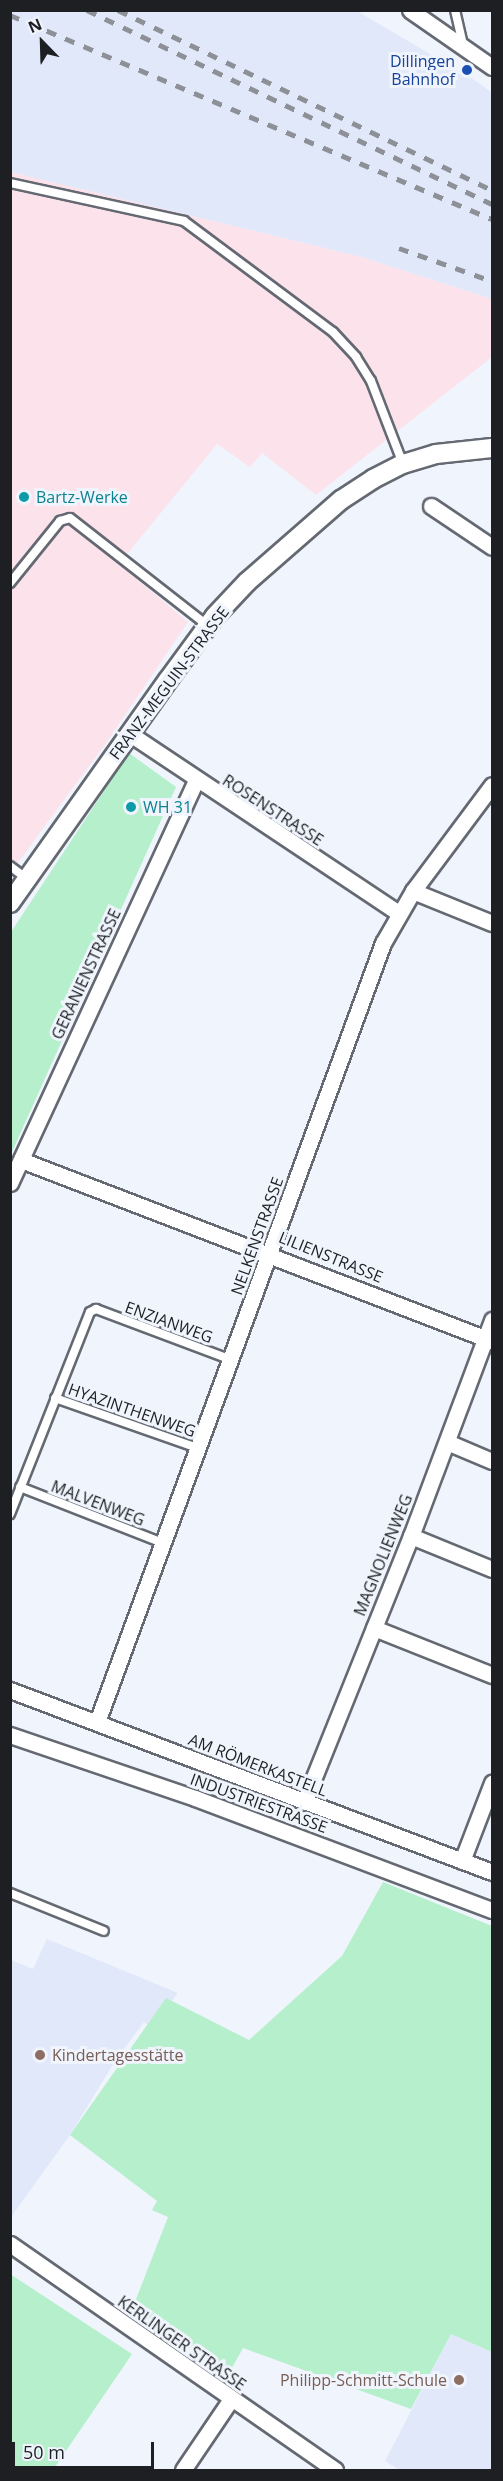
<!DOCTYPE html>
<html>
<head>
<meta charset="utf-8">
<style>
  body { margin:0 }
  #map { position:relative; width:503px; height:2481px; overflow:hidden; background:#f0f4fd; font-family:"Open Sans",sans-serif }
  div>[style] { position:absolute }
  .industrial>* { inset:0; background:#fce2eb }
  .built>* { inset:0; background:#e0e8fa }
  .green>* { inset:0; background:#b5efcb }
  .roads { filter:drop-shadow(2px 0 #646972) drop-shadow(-2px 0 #646972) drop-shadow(0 2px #646972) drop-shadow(0 -2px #646972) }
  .service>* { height:8px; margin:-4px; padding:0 4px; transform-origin:4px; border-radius:4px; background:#fff }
  .minor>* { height:15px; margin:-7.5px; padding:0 7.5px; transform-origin:7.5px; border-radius:7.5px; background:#fff }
  .tertiary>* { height:18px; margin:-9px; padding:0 9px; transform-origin:9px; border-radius:9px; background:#fff }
  .rail>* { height:4.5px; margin-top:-2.25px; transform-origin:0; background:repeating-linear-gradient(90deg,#8d9097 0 10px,transparent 0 20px) }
  .dots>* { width:16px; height:16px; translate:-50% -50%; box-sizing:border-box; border:3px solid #f0f4fd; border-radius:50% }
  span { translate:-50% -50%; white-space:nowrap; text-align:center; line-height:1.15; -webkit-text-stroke:6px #f0f4fd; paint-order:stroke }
  .transit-label { font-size:16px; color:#164399 }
  .right { translate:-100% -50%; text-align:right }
  .culture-label { font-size:16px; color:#0d838f }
  .left { translate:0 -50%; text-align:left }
  .street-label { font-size:16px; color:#1d1f23 }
  .education-label { font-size:16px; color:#785e54 }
  .frame { position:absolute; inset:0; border:12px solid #1d1f23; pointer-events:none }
  .north { position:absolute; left:12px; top:12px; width:60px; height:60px; -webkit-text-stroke:4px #f0f4fd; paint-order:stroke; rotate:337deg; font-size:16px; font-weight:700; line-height:24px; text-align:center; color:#1d1f23 }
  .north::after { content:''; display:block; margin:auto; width:21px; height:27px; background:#1d1f23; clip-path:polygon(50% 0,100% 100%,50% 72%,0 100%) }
  .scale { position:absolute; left:12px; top:2442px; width:142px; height:27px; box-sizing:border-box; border:3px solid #1d1f23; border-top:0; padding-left:8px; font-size:18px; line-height:21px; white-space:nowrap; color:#1d1f23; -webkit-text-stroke:4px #f0f4fd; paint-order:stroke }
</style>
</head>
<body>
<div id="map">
  <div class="industrial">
    <div style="clip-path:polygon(11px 172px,362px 257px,492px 299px,492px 357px,316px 495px,262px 453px,250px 467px,217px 444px,119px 564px,188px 622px,106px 743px,11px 872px)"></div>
  </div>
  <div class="built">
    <div style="clip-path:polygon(11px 10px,357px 11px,476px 81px,492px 93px,492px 299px,362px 257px,11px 172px)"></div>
    <div style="clip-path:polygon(47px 1939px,178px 1993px,151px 2027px,144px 2022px,115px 2061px,70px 2135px,11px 2217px,11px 1960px,33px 1969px)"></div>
    <div style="clip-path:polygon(451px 2334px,492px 2352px,492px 2470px,399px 2470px,385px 2461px)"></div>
  </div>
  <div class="green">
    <div style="clip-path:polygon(129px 753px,176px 787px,11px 1154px,11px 932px)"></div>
    <div style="clip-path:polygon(383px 1882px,492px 1926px,492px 2352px,451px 2334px,411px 2409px,243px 2348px,228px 2375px,133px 2307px,168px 2217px,152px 2210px,157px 2201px,70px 2135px,166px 1998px,249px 2040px,342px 1956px)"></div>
    <div style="clip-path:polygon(10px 2274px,132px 2354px,53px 2470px,11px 2470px)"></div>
  </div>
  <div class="roads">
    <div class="service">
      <div style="left:455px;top:10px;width:36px;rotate:77deg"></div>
      <div style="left:10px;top:183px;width:178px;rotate:12.3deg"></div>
      <div style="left:184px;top:221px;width:186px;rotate:36.7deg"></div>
      <div style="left:333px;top:332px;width:34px;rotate:47deg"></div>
      <div style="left:356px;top:357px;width:28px;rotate:58deg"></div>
      <div style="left:371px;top:381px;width:89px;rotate:68.9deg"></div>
      <div style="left:10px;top:583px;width:80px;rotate:-51.1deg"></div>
      <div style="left:60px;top:521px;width:10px;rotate:-17deg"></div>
      <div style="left:70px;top:518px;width:174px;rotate:38deg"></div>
      <div style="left:10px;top:866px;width:20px;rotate:37deg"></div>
      <div style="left:55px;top:1398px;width:151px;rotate:19.3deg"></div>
      <div style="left:20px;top:1487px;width:154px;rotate:21.4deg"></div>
      <div style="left:10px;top:1514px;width:217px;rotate:-68.4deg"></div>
      <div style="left:90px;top:1312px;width:7px;rotate:-27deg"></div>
      <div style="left:96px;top:1309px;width:145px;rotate:20.6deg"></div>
      <div style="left:10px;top:1893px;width:101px;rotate:22deg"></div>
    </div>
    <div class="minor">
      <div style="left:410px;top:10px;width:100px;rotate:34.8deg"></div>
      <div style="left:431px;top:506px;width:73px;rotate:33.9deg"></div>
      <div style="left:130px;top:734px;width:322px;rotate:33.7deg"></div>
      <div style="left:413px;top:891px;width:85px;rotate:22.1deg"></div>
      <div style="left:21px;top:1160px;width:505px;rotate:21.02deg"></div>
      <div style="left:10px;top:1183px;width:444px;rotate:-65.2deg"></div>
      <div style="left:447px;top:1442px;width:49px;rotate:22.9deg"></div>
      <div style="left:411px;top:1536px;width:87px;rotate:22.2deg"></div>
      <div style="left:374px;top:1628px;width:127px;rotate:21.7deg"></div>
      <div style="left:10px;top:1690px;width:515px;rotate:20.69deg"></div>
      <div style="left:97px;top:1722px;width:830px;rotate:-69.84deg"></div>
      <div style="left:383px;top:943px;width:60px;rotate:-60deg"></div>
      <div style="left:413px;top:891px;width:132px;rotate:-53.3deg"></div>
      <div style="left:10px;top:1735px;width:195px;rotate:18.8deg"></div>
      <div style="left:195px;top:1798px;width:317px;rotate:20.7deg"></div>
      <div style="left:304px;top:1802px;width:287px;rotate:-68.1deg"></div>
      <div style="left:411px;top:1536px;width:231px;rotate:-69.4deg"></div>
      <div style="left:462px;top:1861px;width:84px;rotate:-69deg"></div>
      <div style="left:10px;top:2244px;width:396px;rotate:34.8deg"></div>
      <div style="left:183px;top:2470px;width:86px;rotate:-55.9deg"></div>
    </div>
    <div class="tertiary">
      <div style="left:10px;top:903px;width:273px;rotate:-54.7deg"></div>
      <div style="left:168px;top:680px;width:79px;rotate:-53.7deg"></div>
      <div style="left:215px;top:616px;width:47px;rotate:-46.7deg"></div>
      <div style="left:247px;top:582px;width:125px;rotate:-41.1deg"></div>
      <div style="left:341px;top:500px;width:38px;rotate:-33deg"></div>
      <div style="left:373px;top:479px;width:34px;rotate:-27deg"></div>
      <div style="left:403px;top:464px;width:34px;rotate:-17deg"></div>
      <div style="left:436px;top:454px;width:56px;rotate:-6.1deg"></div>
    </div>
  </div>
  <div class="rail">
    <div style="left:87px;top:10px;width:449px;rotate:25.6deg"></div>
    <div style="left:118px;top:10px;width:415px;rotate:25.7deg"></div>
    <div style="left:10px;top:15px;width:523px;rotate:22.94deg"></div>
    <div style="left:399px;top:248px;width:99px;rotate:19.5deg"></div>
  </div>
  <div class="dots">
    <div style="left:467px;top:70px;background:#1a4fb4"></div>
    <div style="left:24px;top:497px;background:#0f9aa8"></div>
    <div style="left:131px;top:807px;background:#0f9aa8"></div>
    <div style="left:40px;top:2055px;background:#8d6e63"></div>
    <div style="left:459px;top:2380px;background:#8d6e63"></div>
  </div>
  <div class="transit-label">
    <span class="right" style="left:455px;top:70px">Dillingen<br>Bahnhof</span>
  </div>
  <div class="culture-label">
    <span class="left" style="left:36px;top:497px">Bartz-Werke</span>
    <span class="left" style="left:143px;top:807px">WH 31</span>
  </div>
  <div class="street-label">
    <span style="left:169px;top:683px;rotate:-53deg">FRANZ-MEGUIN-STRASSE</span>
    <span style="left:273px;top:810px;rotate:33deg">ROSENSTRASSE</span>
    <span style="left:86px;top:974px;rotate:-65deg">GERANIENSTRASSE</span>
    <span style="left:257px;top:1236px;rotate:-70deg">NELKENSTRASSE</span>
    <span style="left:331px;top:1257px;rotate:22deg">LILIENSTRASSE</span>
    <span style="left:169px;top:1322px;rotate:20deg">ENZIANWEG</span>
    <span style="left:132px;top:1410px;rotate:19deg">HYAZINTHENWEG</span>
    <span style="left:98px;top:1503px;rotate:21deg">MALVENWEG</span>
    <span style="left:383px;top:1555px;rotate:-68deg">MAGNOLIENWEG</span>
    <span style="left:258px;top:1765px;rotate:21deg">AM RÖMERKASTELL</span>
    <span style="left:259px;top:1803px;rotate:20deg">INDUSTRIESTRASSE</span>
    <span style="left:182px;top:2343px;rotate:35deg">KERLINGER STRASSE</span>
  </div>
  <div class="education-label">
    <span class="left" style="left:52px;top:2055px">Kindertagesstätte</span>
    <span class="right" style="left:447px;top:2380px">Philipp-Schmitt-Schule</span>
  </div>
  <div class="frame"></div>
  <div class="north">N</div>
  <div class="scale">50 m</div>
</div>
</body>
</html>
